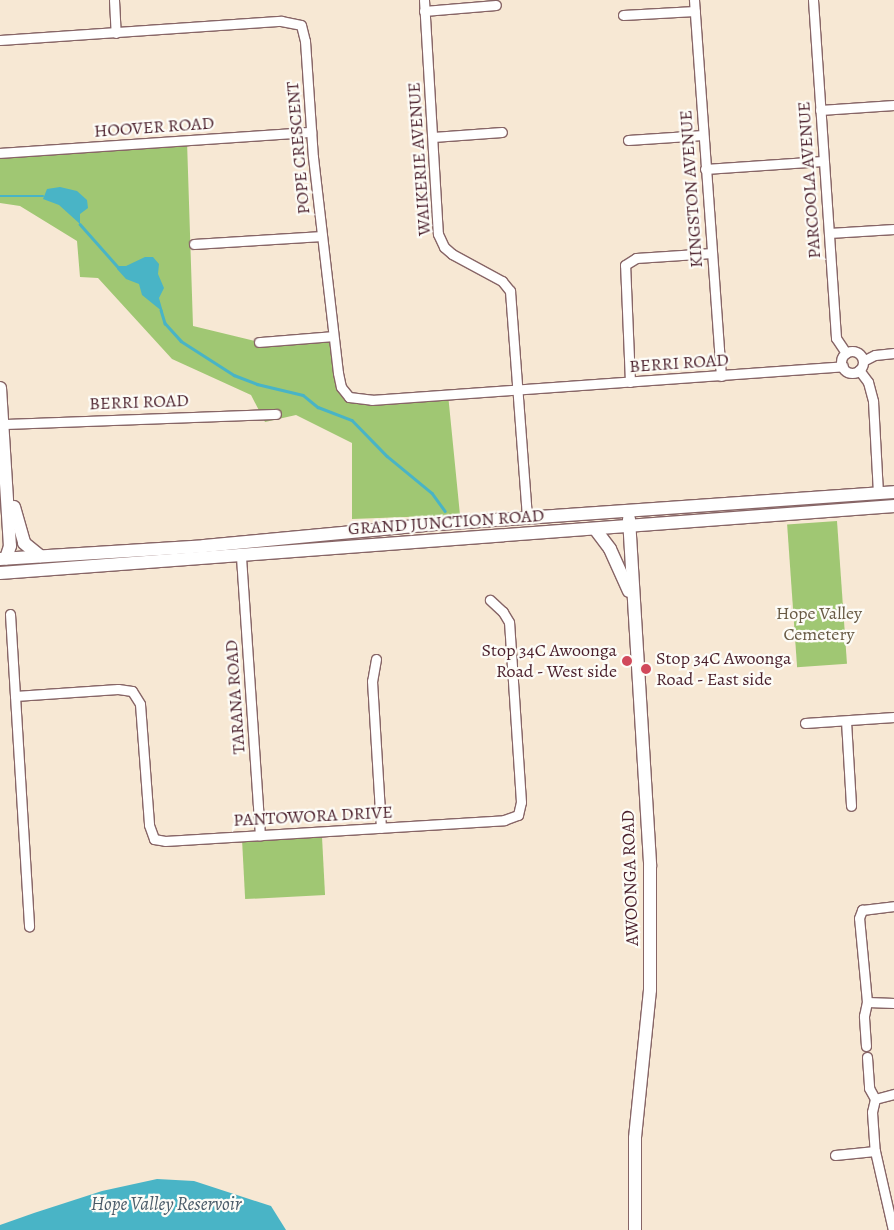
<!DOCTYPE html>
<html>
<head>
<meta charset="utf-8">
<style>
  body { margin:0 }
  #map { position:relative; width:894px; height:1230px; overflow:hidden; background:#f7e8d4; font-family:Alegreya,serif }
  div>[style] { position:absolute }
  .green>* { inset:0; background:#a0c773; transform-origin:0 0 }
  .water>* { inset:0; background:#49b4c6 }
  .stream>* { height:2.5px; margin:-1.25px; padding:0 1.25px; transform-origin:1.25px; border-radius:1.25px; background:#49b4c6 }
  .roads { filter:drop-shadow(1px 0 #876566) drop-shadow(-1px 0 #876566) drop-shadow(0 1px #876566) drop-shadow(0 -1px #876566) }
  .minor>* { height:9px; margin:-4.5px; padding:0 4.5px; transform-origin:4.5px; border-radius:4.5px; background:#fff }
  .minor>.ring { margin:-4.5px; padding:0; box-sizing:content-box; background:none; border:9px solid #fff; border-radius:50% }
  .secondary>* { height:12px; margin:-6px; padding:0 6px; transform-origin:6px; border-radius:6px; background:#fff }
  .dots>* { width:14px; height:14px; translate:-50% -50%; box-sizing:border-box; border:2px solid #fdfcf7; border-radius:50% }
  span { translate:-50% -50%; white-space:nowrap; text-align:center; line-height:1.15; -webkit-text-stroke:4.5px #fdfcf7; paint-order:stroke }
  .street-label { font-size:18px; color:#4a1f2b }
  .park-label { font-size:18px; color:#685a44 }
  .poi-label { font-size:18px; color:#4a1f2b }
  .right { translate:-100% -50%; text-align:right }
  .left { translate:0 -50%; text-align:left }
  .water-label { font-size:19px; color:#4a5b69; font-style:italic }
</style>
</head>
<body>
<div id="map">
  <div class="green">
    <div style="clip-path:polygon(187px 141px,193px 326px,259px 342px,333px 336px,341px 387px,349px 397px,448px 394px,460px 515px,352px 519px,352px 443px,296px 415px,265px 422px,251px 395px,172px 359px,98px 278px,80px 277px,77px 241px,20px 206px,0 203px,0 153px)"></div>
    <div style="left:837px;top:521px;width:143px;height:50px;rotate:86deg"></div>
    <div style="left:322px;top:837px;width:58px;height:80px;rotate:87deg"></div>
  </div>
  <div class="water">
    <div style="clip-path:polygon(60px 187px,77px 191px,87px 200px,88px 208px,80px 214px,80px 224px,59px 205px,43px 199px,47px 189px)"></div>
    <div style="clip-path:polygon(145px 257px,153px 257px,159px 264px,158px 274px,164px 288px,159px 298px,163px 312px,142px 295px,139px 284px,126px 279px,117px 269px,117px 266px,126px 266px)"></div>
    <div style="clip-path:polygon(157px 1179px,194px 1181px,271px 1206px,286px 1230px,0 1230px,0 1225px,34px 1213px,102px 1191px)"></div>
  </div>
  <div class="stream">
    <div style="left:0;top:196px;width:43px"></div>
    <div style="left:80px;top:224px;width:57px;rotate:48.5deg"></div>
    <div style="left:161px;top:310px;width:14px;rotate:73deg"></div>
    <div style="left:165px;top:323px;width:24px;rotate:48deg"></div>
    <div style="left:181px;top:341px;width:63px;rotate:32.7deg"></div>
    <div style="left:234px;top:375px;width:25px;rotate:21deg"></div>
    <div style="left:257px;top:384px;width:47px;rotate:13.4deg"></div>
    <div style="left:303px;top:395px;width:19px;rotate:39deg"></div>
    <div style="left:318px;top:407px;width:36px;rotate:21deg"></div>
    <div style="left:352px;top:420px;width:50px;rotate:45.8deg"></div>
    <div style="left:387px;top:456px;width:58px;rotate:39.4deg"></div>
    <div style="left:432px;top:493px;width:22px;rotate:54deg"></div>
  </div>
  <div class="roads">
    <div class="minor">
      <div style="left:114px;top:0;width:33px;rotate:87deg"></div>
      <div style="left:424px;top:0;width:234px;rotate:86.6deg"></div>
      <div style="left:438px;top:234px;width:14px;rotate:65deg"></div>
      <div style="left:444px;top:247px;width:11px;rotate:41deg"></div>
      <div style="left:452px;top:254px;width:57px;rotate:28.4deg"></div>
      <div style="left:502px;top:281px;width:13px;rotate:51deg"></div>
      <div style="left:510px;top:291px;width:228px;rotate:85.7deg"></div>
      <div style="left:694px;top:0;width:377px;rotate:85.9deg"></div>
      <div style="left:813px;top:0;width:339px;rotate:86.1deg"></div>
      <div style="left:836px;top:338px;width:18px;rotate:56deg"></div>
      <div style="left:424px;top:11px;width:72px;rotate:-4.8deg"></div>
      <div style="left:623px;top:15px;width:72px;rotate:-3.2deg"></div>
      <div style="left:0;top:40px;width:282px;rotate:-3.9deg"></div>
      <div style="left:281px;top:21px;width:20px;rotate:11deg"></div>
      <div style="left:301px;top:25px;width:16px;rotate:76deg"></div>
      <div style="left:305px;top:41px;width:116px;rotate:86.1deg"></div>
      <div style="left:313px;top:157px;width:217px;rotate:83.4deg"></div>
      <div style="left:338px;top:373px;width:14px;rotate:78deg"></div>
      <div style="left:341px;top:387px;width:13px;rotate:51deg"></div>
      <div style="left:349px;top:397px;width:23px;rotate:7deg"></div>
      <div style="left:372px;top:400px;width:472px;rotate:-4.1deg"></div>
      <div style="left:820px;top:110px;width:74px;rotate:-3.9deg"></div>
      <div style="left:433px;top:137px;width:69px;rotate:-4.1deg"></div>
      <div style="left:628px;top:140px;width:75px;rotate:-3.8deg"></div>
      <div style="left:0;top:153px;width:312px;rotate:-3.9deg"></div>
      <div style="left:705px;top:169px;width:118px;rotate:-3.9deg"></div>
      <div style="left:829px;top:233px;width:65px;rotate:-3.5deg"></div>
      <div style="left:194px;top:244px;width:128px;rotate:-3.6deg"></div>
      <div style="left:259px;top:342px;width:74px;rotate:-4.6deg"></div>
      <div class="ring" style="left:841px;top:351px;width:13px;height:13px"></div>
      <div style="left:863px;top:361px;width:13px;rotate:-27deg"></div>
      <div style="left:875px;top:355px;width:19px;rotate:-6deg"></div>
      <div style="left:859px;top:370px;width:15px;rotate:53deg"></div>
      <div style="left:868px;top:382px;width:20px;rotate:75deg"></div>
      <div style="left:873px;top:401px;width:92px;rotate:86.9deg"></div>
      <div style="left:630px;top:382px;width:117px;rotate:-92.4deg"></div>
      <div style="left:625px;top:265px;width:13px;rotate:-32deg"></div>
      <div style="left:636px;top:258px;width:76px;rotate:-3.8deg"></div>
      <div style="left:2px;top:424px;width:274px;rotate:-2.1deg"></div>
      <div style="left:241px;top:557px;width:279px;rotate:86.1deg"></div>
      <div style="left:10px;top:614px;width:313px;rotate:86.5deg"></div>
      <div style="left:376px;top:659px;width:22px;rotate:100deg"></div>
      <div style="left:372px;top:681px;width:147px;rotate:86.5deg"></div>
      <div style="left:15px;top:696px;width:103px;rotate:-3.9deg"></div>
      <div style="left:118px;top:689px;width:14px;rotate:8deg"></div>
      <div style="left:132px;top:691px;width:15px;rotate:58deg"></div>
      <div style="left:140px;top:704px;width:121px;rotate:85.7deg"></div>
      <div style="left:149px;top:825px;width:15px;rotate:70deg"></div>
      <div style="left:154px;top:839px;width:11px;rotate:10deg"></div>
      <div style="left:165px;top:841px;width:340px;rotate:-3.5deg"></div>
      <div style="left:504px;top:820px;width:15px;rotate:-20deg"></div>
      <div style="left:518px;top:815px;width:13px;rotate:-77deg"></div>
      <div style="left:521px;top:802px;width:180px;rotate:-93.8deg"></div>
      <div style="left:509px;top:622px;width:12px;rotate:-121deg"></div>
      <div style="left:503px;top:612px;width:18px;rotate:-137deg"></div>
      <div style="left:846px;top:721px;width:85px;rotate:86.6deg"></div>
      <div style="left:805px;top:723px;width:89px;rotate:-3.9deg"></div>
      <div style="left:867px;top:1002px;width:27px;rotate:2deg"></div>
      <div style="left:866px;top:1046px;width:30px;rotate:-94deg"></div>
      <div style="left:864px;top:1016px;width:14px;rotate:-78deg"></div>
      <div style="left:867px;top:1002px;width:84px;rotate:-95.4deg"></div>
      <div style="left:859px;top:918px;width:9px;rotate:-69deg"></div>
      <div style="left:862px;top:910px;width:32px;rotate:-7deg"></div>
      <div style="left:867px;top:1057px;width:31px;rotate:86deg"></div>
      <div style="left:869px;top:1088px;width:13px;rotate:61deg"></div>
      <div style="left:875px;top:1099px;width:13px;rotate:103deg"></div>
      <div style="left:872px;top:1112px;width:39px;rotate:86deg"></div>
      <div style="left:875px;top:1151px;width:81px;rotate:77.2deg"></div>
      <div style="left:875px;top:1099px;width:20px;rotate:-15deg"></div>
      <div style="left:835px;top:1155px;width:40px;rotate:-5.7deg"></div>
    </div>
    <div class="secondary">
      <div style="left:0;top:388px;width:158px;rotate:86.4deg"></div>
      <div style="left:10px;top:546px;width:13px;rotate:108deg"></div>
      <div style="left:14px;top:507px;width:37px;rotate:74deg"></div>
      <div style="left:24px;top:543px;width:21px;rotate:39deg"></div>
      <div style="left:629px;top:519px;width:348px;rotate:86.5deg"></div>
      <div style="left:650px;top:866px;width:124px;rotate:90deg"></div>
      <div style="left:650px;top:990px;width:149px;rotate:95.8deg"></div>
      <div style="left:635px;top:1138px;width:92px;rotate:90deg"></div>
      <div style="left:595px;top:529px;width:25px;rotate:53deg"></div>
      <div style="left:610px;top:549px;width:46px;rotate:65.7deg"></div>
      <div style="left:0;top:559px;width:204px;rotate:-3.6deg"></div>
      <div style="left:204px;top:546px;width:235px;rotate:-5.4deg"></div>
      <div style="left:438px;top:524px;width:457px;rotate:-4deg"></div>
      <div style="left:0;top:573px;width:897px;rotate:-4.29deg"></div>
    </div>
  </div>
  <div class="dots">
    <div style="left:627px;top:661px;background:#d1495b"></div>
    <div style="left:646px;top:669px;background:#d1495b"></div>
  </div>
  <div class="street-label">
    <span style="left:154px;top:127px;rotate:-4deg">HOOVER ROAD</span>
    <span style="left:298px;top:148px;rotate:-95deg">POPE CRESCENT</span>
    <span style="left:419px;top:159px;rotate:-94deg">WAIKERIE AVENUE</span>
    <span style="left:809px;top:180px;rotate:-94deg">PARCOOLA AVENUE</span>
    <span style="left:691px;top:189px;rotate:-94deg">KINGSTON AVENUE</span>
    <span style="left:679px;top:363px;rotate:-4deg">BERRI ROAD</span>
    <span style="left:139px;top:402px;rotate:-2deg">BERRI ROAD</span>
    <span style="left:446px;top:522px;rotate:-4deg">GRAND JUNCTION ROAD</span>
    <span style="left:235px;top:697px;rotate:-94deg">TARANA ROAD</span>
    <span style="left:313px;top:816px;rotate:-3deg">PANTOWORA DRIVE</span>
    <span style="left:630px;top:878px;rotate:-92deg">AWOONGA ROAD</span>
  </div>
  <div class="park-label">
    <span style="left:819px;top:624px">Hope Valley<br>Cemetery</span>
  </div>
  <div class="poi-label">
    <span class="right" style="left:617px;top:661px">Stop 34C Awoonga<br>Road - West side</span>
    <span class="left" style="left:656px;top:669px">Stop 34C Awoonga<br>Road - East side</span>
  </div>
  <div class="water-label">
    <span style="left:166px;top:1205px">Hope Valley Reservoir</span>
  </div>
</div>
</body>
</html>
